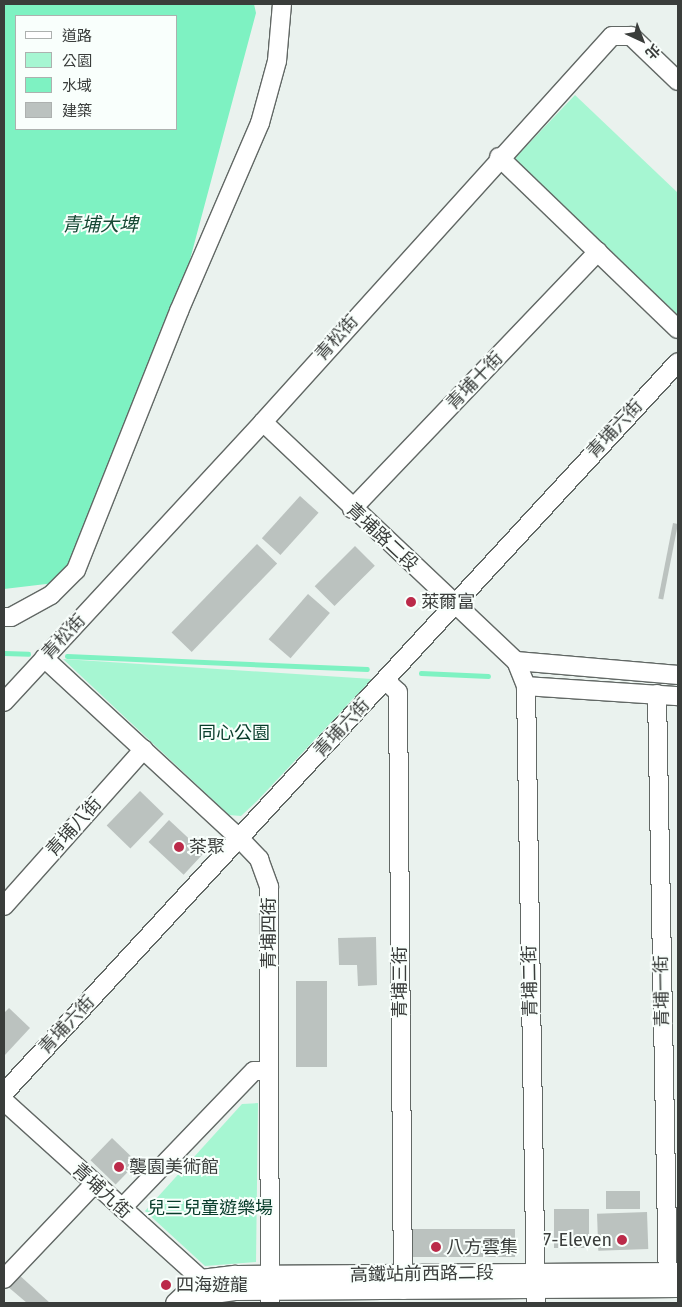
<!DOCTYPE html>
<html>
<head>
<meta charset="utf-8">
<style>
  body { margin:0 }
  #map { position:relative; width:682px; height:1307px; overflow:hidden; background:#eaf2ee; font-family:"Fira Sans","Noto Sans TC",sans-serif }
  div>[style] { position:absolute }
  .green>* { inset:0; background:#a6f6d2 }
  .water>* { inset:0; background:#7ef2c2 }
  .stream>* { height:4.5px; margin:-2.25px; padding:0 2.25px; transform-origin:2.25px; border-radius:2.25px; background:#7ef2c2 }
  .building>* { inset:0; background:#bbc2bf; transform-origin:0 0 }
  .roads { filter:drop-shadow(1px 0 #626865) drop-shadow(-1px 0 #626865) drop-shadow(0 1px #626865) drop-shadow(0 -1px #626865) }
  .street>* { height:18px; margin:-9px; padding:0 9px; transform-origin:9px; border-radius:9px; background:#fff }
  .dots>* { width:14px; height:14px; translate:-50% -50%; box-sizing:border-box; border:2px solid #f9fffc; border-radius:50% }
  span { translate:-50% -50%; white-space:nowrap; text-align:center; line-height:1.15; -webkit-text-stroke:4px #f9fffc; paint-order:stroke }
  .street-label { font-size:18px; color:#3a3d3b }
  .poi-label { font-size:18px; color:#3a3d3b }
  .left { translate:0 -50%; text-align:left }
  .right { translate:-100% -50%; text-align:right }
  .park-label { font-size:18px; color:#073c2a }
  .water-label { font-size:19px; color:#184a36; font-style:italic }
  .frame { position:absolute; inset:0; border:5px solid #3a3d3b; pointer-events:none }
  .legend { position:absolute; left:15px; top:15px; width:162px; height:115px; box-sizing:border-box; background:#f9fffc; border:1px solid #adb1af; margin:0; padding:6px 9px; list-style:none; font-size:15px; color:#3a3d3b }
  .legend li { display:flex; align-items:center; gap:10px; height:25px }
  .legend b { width:25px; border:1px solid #adb1af }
  .north { position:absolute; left:617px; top:15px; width:50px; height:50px; -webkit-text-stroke:4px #f9fffc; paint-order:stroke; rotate:137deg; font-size:14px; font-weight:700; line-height:20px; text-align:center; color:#3a3d3b }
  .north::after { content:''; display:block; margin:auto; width:18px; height:22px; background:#3a3d3b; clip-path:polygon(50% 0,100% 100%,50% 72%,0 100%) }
</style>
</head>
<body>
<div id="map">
  <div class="green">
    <div style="clip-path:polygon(575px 95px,678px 193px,678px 315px,514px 159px)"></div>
    <div style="clip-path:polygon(63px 659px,372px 679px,257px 801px,241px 816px,229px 815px)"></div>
    <div style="clip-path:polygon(258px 1103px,256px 1262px,205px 1266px,145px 1211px,242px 1104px)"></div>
  </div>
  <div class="water">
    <div style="clip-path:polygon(evenodd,4px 4px,254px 4px,256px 13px,184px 282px,63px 582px,4px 589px,4px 4px,16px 16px,176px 16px,176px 129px,16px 129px,16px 16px)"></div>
  </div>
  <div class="stream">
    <div style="left:4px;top:653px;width:24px;rotate:2deg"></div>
    <div style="left:67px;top:656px;width:300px;rotate:2.5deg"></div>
    <div style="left:421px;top:673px;width:67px;rotate:2.6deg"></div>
  </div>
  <div class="building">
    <div style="left:300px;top:496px;width:25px;height:57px;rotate:42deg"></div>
    <div style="left:673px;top:523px;width:5px;height:77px;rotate:11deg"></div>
    <div style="left:257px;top:544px;width:28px;height:123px;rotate:44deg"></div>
    <div style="left:355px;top:546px;width:28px;height:57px;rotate:45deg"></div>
    <div style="left:308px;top:594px;width:29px;height:60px;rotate:41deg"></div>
    <div style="left:140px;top:791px;width:33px;height:48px;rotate:44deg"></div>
    <div style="left:169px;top:820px;width:48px;height:30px;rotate:43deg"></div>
    <div style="clip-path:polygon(376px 937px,377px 985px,358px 986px,357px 965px,339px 965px,338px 938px)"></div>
    <div style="left:296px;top:981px;width:31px;height:86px"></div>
    <div style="clip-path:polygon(9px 1008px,30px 1028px,4px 1056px,4px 1013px)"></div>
    <div style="left:112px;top:1138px;width:35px;height:31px;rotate:44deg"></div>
    <div style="left:606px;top:1191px;width:34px;height:18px"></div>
    <div style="left:554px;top:1209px;width:35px;height:39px"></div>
    <div style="left:647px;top:1212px;width:37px;height:50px;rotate:88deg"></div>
    <div style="left:409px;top:1229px;width:106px;height:28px"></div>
    <div style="clip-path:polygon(18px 1274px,50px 1303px,27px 1303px,7px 1286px)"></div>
  </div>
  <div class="roads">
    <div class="street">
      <div style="left:499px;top:157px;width:248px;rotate:43.9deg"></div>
      <div style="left:263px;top:422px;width:348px;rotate:43.4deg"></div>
      <div style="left:516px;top:661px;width:163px;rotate:4.9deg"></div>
      <div style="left:352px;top:509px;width:356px;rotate:-46.3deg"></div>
      <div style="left:4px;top:617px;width:7px"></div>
      <div style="left:11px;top:617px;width:46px;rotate:-28.8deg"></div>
      <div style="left:51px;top:595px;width:35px;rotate:-45deg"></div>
      <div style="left:76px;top:570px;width:279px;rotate:-68.3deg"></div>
      <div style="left:179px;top:311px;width:205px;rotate:-66.7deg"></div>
      <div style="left:260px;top:123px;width:64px;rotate:-74.7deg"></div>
      <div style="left:277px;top:61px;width:57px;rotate:-85deg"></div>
      <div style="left:44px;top:658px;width:267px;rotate:42.7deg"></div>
      <div style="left:240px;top:839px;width:28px;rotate:46deg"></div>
      <div style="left:259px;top:859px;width:30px;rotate:70deg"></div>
      <div style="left:269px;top:887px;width:416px;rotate:89.9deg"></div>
      <div style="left:516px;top:661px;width:27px;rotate:68deg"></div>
      <div style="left:526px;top:686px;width:617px;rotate:89.07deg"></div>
      <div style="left:386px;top:681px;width:16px;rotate:43deg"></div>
      <div style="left:398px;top:692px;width:598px;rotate:89.52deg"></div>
      <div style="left:526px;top:686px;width:152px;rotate:3.8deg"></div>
      <div style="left:657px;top:694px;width:594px;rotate:88.94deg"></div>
      <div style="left:4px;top:702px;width:381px;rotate:-47.2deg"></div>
      <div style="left:263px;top:422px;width:520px;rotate:-47.88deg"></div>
      <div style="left:612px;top:36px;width:19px"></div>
      <div style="left:631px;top:36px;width:65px;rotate:43.8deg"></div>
      <div style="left:4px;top:906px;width:210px;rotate:-48.3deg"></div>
      <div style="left:4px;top:1093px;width:994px;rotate:-47.32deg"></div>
      <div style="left:4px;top:1101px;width:266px;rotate:42.1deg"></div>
      <div style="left:122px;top:1208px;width:190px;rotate:-46.1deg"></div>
      <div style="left:254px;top:1071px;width:14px"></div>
      <div style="left:4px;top:1279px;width:131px;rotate:-46.5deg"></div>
      <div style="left:175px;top:1303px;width:35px;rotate:-43deg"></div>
      <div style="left:201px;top:1279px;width:35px;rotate:-7deg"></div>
      <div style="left:236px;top:1275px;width:442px;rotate:-0.4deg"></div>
      <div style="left:197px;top:1303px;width:13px;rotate:-39deg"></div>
      <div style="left:207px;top:1295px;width:28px;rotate:-8deg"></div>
      <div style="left:235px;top:1291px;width:443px;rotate:-0.4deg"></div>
    </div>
  </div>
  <div class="dots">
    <div style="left:411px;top:602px;background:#bb2a49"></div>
    <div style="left:179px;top:847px;background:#bb2a49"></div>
    <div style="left:119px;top:1167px;background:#bb2a49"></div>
    <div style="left:622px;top:1240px;background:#bb2a49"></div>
    <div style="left:436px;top:1247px;background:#bb2a49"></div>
    <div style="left:166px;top:1285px;background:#bb2a49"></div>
  </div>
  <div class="street-label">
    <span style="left:337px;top:338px;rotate:-48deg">青松街</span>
    <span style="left:475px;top:381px;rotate:-46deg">青埔十街</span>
    <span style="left:615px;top:429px;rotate:-47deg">青埔六街</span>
    <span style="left:382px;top:537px;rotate:43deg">青埔路二段</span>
    <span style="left:64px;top:637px;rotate:-47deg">青松街</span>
    <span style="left:342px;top:728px;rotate:-47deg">青埔六街</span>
    <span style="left:74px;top:827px;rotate:-48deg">青埔八街</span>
    <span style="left:269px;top:933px;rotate:-90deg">青埔四街</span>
    <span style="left:530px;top:981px;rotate:-91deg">青埔二街</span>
    <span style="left:400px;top:982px;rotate:-90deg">青埔三街</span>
    <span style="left:662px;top:991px;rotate:-91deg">青埔一街</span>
    <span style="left:67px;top:1025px;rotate:-47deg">青埔六街</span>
    <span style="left:102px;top:1191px;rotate:42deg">青埔九街</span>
    <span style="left:422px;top:1274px;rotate:-1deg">高鐵站前西路二段</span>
  </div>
  <div class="poi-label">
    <span class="left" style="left:421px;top:602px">萊爾富</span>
    <span class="left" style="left:189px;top:847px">茶聚</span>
    <span class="left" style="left:129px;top:1167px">襲園美術館</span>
    <span class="right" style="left:612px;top:1240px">7-Eleven</span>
    <span class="left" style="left:446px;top:1247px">八方雲集</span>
    <span class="left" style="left:176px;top:1285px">四海遊龍</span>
  </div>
  <div class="park-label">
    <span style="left:234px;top:733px">同心公園</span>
    <span style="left:210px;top:1208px">兒三兒童遊樂場</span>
  </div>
  <div class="water-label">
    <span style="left:100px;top:225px">青埔大埤</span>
  </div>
  <div class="frame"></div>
  <ul class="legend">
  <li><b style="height:6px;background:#fff"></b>道路</li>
  <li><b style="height:14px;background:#a6f6d2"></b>公園</li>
  <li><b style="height:14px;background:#7ef2c2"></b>水域</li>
  <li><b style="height:14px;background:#bbc2bf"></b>建築</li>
  </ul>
  <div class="north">北</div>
</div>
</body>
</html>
